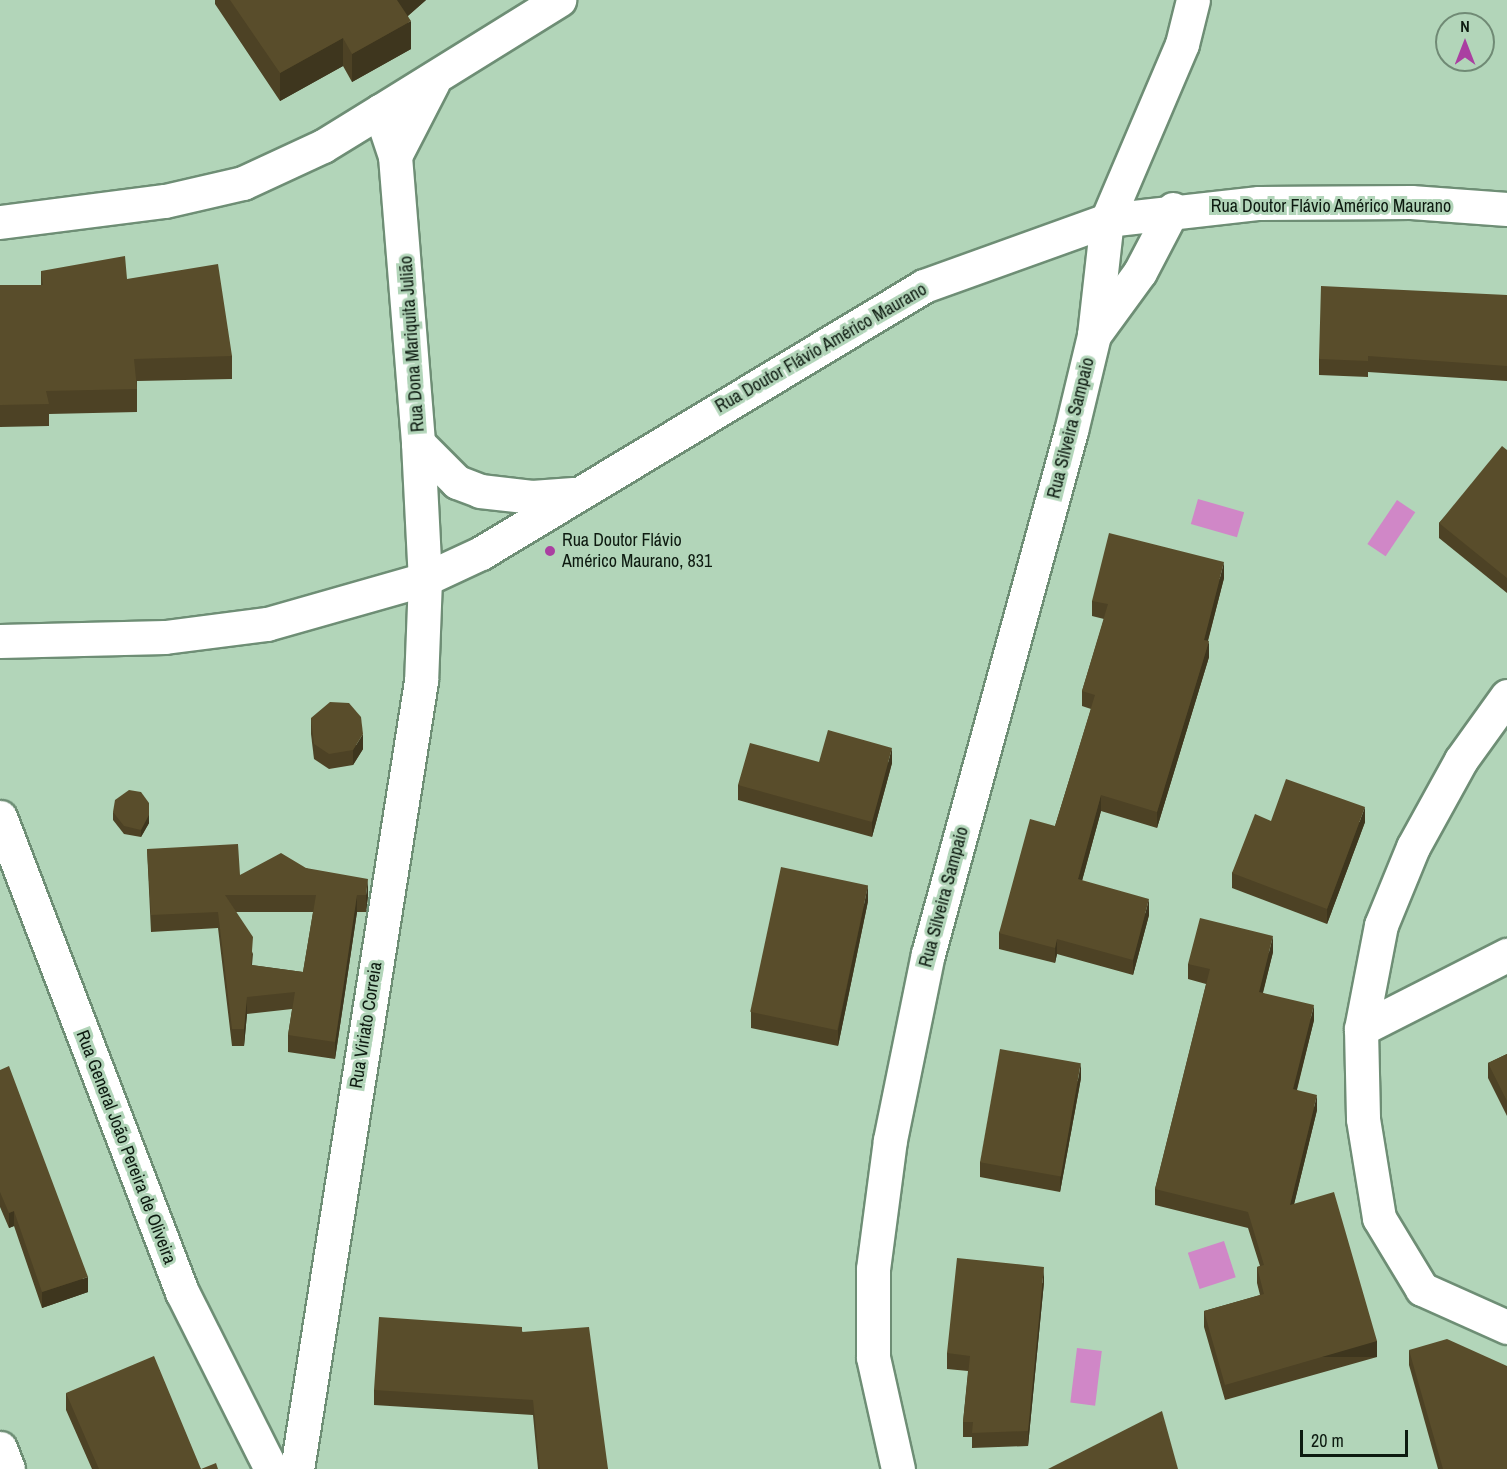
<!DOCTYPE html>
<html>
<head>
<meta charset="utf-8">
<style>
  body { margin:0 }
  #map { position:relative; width:1507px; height:1469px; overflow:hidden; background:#b2d5b9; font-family:"Archivo Narrow",sans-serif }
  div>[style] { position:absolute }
  .water>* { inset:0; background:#d087c7; transform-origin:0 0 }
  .roads { filter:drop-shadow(2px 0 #6e8e75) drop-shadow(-2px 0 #6e8e75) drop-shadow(0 2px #6e8e75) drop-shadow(0 -2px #6e8e75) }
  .minor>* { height:33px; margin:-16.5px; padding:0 16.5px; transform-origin:16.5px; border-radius:16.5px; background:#fff }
  .major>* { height:33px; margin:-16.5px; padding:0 16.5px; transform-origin:16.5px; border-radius:16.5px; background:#fff }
  .wall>* { inset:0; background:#4d4225 }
  .shaded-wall>* { inset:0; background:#3e361e; transform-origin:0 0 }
  .building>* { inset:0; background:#594d2b; transform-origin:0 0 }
  .dots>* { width:16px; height:16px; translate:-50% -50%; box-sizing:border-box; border:3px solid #b2d5b9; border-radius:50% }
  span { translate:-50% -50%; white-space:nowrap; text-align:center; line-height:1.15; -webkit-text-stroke:6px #b2d5b9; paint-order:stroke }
  .street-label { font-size:18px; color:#0d1a10 }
  .poi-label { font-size:18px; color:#0d1a10 }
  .left { translate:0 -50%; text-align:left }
  .north { position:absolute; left:1435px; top:12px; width:60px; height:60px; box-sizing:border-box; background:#b2d5b9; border:2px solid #708a75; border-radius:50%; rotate:0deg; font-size:16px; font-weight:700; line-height:24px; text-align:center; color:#0d1a10 }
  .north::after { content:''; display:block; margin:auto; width:21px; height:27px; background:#aa3fa1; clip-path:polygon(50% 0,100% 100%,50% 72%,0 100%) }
  .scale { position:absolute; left:1300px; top:1430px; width:108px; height:27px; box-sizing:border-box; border:3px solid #0d1a10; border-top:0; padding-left:8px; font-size:18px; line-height:21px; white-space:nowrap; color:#0d1a10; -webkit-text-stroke:4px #b2d5b9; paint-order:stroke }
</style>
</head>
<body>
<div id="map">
  <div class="water">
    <div style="left:1198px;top:499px;width:48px;height:26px;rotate:16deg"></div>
    <div style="left:1397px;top:500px;width:22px;height:53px;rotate:34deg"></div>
    <div style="left:1224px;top:1241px;width:38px;height:38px;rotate:72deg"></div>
    <div style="left:1077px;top:1348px;width:25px;height:55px;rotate:7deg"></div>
  </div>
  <div class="roads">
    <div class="minor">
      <div style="left:380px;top:111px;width:211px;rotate:-31.8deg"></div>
      <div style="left:395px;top:156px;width:83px;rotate:-62.8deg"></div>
      <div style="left:1094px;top:335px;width:78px;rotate:-53.9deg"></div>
      <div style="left:1140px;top:272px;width:71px;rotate:-62.4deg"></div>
      <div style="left:1507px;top:696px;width:79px;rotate:125.7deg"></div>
      <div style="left:1461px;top:760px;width:99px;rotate:118.9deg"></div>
      <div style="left:1413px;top:847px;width:84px;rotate:112.3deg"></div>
      <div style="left:1381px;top:925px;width:106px;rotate:100.9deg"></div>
      <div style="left:1361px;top:1029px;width:90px;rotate:88.7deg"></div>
      <div style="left:1363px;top:1119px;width:100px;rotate:80.8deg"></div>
      <div style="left:1379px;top:1218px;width:83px;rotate:58.8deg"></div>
      <div style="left:1422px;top:1289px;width:93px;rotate:24.1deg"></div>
      <div style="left:1361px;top:1029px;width:164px;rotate:-26.9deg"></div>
      <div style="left:0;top:1448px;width:22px;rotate:69deg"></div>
      <div style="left:898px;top:1469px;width:115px;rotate:-102.6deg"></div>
      <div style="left:873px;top:1357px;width:88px;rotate:-90deg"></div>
      <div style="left:873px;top:1269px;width:130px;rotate:-82.5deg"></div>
      <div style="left:890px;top:1140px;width:190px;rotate:-78.5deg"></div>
      <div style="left:928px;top:954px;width:542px;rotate:-74.71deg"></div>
      <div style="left:1071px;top:431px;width:99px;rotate:-76.5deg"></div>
      <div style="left:1094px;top:335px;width:116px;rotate:-83.6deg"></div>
      <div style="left:1107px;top:220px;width:191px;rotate:-66.9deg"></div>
      <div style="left:1182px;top:44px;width:45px;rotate:-76deg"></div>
    </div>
    <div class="major">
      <div style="left:0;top:222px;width:166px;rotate:-7.3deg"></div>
      <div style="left:165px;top:201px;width:80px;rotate:-13deg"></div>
      <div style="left:243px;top:183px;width:88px;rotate:-24.8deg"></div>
      <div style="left:323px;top:146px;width:67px;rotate:-31.6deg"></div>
      <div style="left:380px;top:111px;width:47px;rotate:71.6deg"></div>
      <div style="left:395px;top:156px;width:288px;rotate:85.4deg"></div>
      <div style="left:418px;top:443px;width:136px;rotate:87.1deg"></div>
      <div style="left:425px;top:579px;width:102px;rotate:92.2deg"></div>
      <div style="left:421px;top:681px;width:798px;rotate:98.94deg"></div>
      <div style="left:418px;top:443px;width:55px;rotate:45deg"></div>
      <div style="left:457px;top:482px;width:25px;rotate:21deg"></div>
      <div style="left:480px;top:491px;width:52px;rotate:6.6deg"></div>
      <div style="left:532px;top:497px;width:41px;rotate:-4.2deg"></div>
      <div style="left:0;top:641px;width:165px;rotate:-1.4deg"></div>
      <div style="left:165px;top:637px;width:103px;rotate:-7.3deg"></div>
      <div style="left:267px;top:624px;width:164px;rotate:-15.9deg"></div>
      <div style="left:425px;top:579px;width:62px;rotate:-24.9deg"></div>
      <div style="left:481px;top:553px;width:517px;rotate:-31.08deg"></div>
      <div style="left:924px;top:286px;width:195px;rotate:-19.8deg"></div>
      <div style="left:1107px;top:220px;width:153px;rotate:-6.4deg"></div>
      <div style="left:1259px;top:203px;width:152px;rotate:-0.4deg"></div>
      <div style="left:1411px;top:202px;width:96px;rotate:4.2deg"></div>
      <div style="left:0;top:817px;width:509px;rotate:69.04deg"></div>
      <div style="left:182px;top:1292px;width:198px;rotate:63.3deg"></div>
    </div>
  </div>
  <div class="wall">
    <div style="clip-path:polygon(215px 0,426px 0,408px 16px,411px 49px,352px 82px,343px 66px,280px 101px,215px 4px)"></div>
    <div style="clip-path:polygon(41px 271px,127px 279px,232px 356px,232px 379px,137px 381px,137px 412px,49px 414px,49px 426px,0 427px,0 285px,41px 285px)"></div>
    <div style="clip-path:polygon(1507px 295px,1507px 381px,1368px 372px,1368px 377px,1319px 375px,1319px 359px)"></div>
    <div style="clip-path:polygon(1507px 450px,1507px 593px,1439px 538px,1439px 523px)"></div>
    <div style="clip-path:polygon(1224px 578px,1208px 641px,1209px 657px,1157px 828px,1101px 811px,1082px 881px,1149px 915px,1133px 975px,1057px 954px,1055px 963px,999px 949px,999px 933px,1055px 826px,1091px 709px,1082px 706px,1082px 691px,1104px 619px,1092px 616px,1092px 601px)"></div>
    <div style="clip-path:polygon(311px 718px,363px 749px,353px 765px,329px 769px,314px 759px,311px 734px)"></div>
    <div style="clip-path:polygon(819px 762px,892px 763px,872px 837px,738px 800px,738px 785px)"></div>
    <div style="clip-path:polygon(113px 812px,149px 823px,141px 837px,124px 834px,113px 820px)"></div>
    <div style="clip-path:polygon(1271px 821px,1365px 822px,1327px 924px,1232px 888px,1232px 873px)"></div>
    <div style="clip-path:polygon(evenodd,147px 849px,240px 875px,306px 868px,368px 896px,366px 912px,357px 912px,335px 1059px,288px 1052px,288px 1035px,292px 1009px,247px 1014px,244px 1046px,232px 1046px,218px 928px,151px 932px,147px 849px,236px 912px,313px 912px,303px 972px,252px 965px,253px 954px,236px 912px)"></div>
    <div style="clip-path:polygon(868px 901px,838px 1046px,751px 1028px,751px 1012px)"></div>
    <div style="clip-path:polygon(1273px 952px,1263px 993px,1314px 1020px,1297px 1090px,1317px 1110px,1294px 1204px,1377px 1357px,1225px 1400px,1204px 1327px,1204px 1311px,1260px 1295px,1257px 1283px,1257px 1267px,1260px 1266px,1248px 1228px,1155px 1205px,1155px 1189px,1206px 984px,1188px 979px,1188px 964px)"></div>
    <div style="clip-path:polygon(1507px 1054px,1507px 1116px,1488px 1078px,1488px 1063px)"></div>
    <div style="clip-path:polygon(0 1070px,88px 1292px,42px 1308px,14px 1226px,9px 1228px,0 1207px)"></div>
    <div style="clip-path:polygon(1081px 1078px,1060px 1192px,980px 1177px,980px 1162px)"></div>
    <div style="clip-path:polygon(1044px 1282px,1028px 1446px,972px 1448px,972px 1437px,963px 1437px,963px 1422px,968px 1371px,947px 1369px,947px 1353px)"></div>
    <div style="clip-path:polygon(522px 1331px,608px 1469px,538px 1469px,533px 1415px,374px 1405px,374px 1390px)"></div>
    <div style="clip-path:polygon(1409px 1350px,1507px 1469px,1438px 1469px,1409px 1365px)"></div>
    <div style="clip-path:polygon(66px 1393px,201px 1469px,218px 1469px,92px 1469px,66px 1410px)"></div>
  </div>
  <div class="shaded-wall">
    <div style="clip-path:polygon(396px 0,426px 0,396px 26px)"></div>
    <div style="clip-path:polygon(411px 21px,411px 49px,352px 82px,352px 54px)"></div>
    <div style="clip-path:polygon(343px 38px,343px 66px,280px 101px,280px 73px)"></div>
    <div style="clip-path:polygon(1224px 562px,1224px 578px,1204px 655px,1204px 640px)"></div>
    <div style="clip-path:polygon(1209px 641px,1209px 657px,1157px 828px,1157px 812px)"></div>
    <div style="clip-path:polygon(363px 734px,363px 749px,353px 765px,353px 750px)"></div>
    <div style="clip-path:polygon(892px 748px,892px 763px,872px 837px,872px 822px)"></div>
    <div style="clip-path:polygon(1101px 795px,1101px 811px,1078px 895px,1078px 879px)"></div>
    <div style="clip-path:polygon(149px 803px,149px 823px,141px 837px,141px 830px)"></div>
    <div style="clip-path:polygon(1365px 807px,1365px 822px,1327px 924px,1327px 909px)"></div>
    <div style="clip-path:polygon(368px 879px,368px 896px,366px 912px,366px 895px)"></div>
    <div style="clip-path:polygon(868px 885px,868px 901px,838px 1046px,838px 1030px)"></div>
    <div style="clip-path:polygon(357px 895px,357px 912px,335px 1059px,335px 1042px)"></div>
    <div style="clip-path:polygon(1149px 899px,1149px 915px,1133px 975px,1133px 960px)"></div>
    <div style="clip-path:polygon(1273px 936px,1273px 952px,1259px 1007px,1259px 992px)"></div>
    <div style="clip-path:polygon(1057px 939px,1057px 954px,1055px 963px,1055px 948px)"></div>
    <div style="clip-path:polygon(247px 997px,247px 1014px,244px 1046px,244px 1029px)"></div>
    <div style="clip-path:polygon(1314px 1005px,1314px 1020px,1293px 1104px,1293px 1089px)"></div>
    <div style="clip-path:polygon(1081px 1063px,1081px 1078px,1060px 1192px,1060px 1177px)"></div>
    <div style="clip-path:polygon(1317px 1095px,1317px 1110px,1290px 1221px,1290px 1205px)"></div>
    <div style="clip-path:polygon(14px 1211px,14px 1226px,9px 1228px,9px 1213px)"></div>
    <div style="clip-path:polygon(1044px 1267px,1044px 1282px,1028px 1446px,1028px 1431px)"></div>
    <div style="clip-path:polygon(88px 1277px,88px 1292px,42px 1308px,42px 1292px)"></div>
    <div style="left:1377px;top:1341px;width:16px;height:158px;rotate:90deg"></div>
  </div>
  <div class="building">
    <div style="clip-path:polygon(230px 0,397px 0,411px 21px,352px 54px,343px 38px,280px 73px)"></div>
    <div style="clip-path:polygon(125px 256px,127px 279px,218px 264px,232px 356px,134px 359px,137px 389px,46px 391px,49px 404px,0 405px,0 285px,43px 285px,41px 271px)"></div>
    <div style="clip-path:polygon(1321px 286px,1507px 295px,1507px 366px,1368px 356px,1368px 361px,1319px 359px)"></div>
    <div style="clip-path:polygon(1502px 446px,1507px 450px,1507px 578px,1439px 523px)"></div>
    <div style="clip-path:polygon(1109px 533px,1224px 562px,1204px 640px,1209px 641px,1157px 812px,1101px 795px,1078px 879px,1149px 899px,1133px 960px,1057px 939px,1055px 948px,999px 933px,1030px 819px,1055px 826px,1095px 695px,1082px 691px,1108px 604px,1092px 601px)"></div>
    <div style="clip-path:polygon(330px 702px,349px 703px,361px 717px,363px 734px,353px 750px,329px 754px,314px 744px,311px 718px)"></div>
    <div style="clip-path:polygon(828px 730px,892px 748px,872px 822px,738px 785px,750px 743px,819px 762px)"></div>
    <div style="clip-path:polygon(1286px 779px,1365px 807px,1327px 909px,1232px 873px,1255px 814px,1271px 821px)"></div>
    <div style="clip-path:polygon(129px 790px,141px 792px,149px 803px,149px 815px,141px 830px,124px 826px,113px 812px,115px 800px)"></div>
    <div style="clip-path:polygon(evenodd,238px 844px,240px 875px,281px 853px,306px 868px,368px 879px,366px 895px,357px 895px,335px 1042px,288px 1035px,295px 992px,247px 997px,244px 1029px,232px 1029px,218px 912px,151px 915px,147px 849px,238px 844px,225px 895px,316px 895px,303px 972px,251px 965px,253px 937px,225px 895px)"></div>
    <div style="left:781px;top:867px;width:89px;height:148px;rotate:12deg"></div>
    <div style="clip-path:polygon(1200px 918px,1273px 936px,1259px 992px,1314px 1005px,1293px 1089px,1317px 1095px,1290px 1205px,1334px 1192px,1377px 1341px,1225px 1385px,1204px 1311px,1264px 1294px,1257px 1267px,1264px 1265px,1248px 1212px,1155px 1189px,1210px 969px,1188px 964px)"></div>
    <div style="left:1000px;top:1049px;width:82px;height:115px;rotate:10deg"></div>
    <div style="clip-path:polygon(1507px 1054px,1507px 1101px,1488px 1063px)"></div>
    <div style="clip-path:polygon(9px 1066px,88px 1277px,42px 1292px,14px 1211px,9px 1213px,0 1192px,0 1070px)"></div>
    <div style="clip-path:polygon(957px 1258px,1044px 1267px,1028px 1431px,972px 1433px,973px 1422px,963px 1422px,970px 1356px,947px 1353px)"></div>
    <div style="clip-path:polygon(379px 1317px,522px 1327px,522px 1332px,589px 1327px,608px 1469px,540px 1469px,533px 1400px,374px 1390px)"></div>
    <div style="clip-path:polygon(1447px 1339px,1507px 1366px,1507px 1469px,1443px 1469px,1409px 1350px)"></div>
    <div style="clip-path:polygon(154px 1356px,201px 1469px,216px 1463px,218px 1469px,99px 1469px,66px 1393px)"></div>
    <div style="clip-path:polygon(1162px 1411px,1178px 1469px,1048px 1469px)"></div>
  </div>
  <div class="dots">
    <div style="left:550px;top:551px;background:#aa3fa1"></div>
  </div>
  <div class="street-label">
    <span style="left:1331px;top:206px">Rua Doutor Flávio Américo Maurano</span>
    <span style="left:412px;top:344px;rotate:-94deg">Rua Dona Mariquita Julião</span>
    <span style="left:821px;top:348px;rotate:-30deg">Rua Doutor Flávio Américo Maurano</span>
    <span style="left:1071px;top:428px;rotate:-76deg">Rua Silveira Sampaio</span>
    <span style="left:944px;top:897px;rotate:-75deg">Rua Silveira Sampaio</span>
    <span style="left:366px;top:1025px;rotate:-81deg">Rua Viriato Correia</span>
    <span style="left:126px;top:1147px;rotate:69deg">Rua General João Pereira de Oliveira</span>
  </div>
  <div class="poi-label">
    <span class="left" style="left:562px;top:551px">Rua Doutor Flávio<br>Américo Maurano, 831</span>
  </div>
  <div class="north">N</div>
  <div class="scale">20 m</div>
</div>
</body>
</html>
